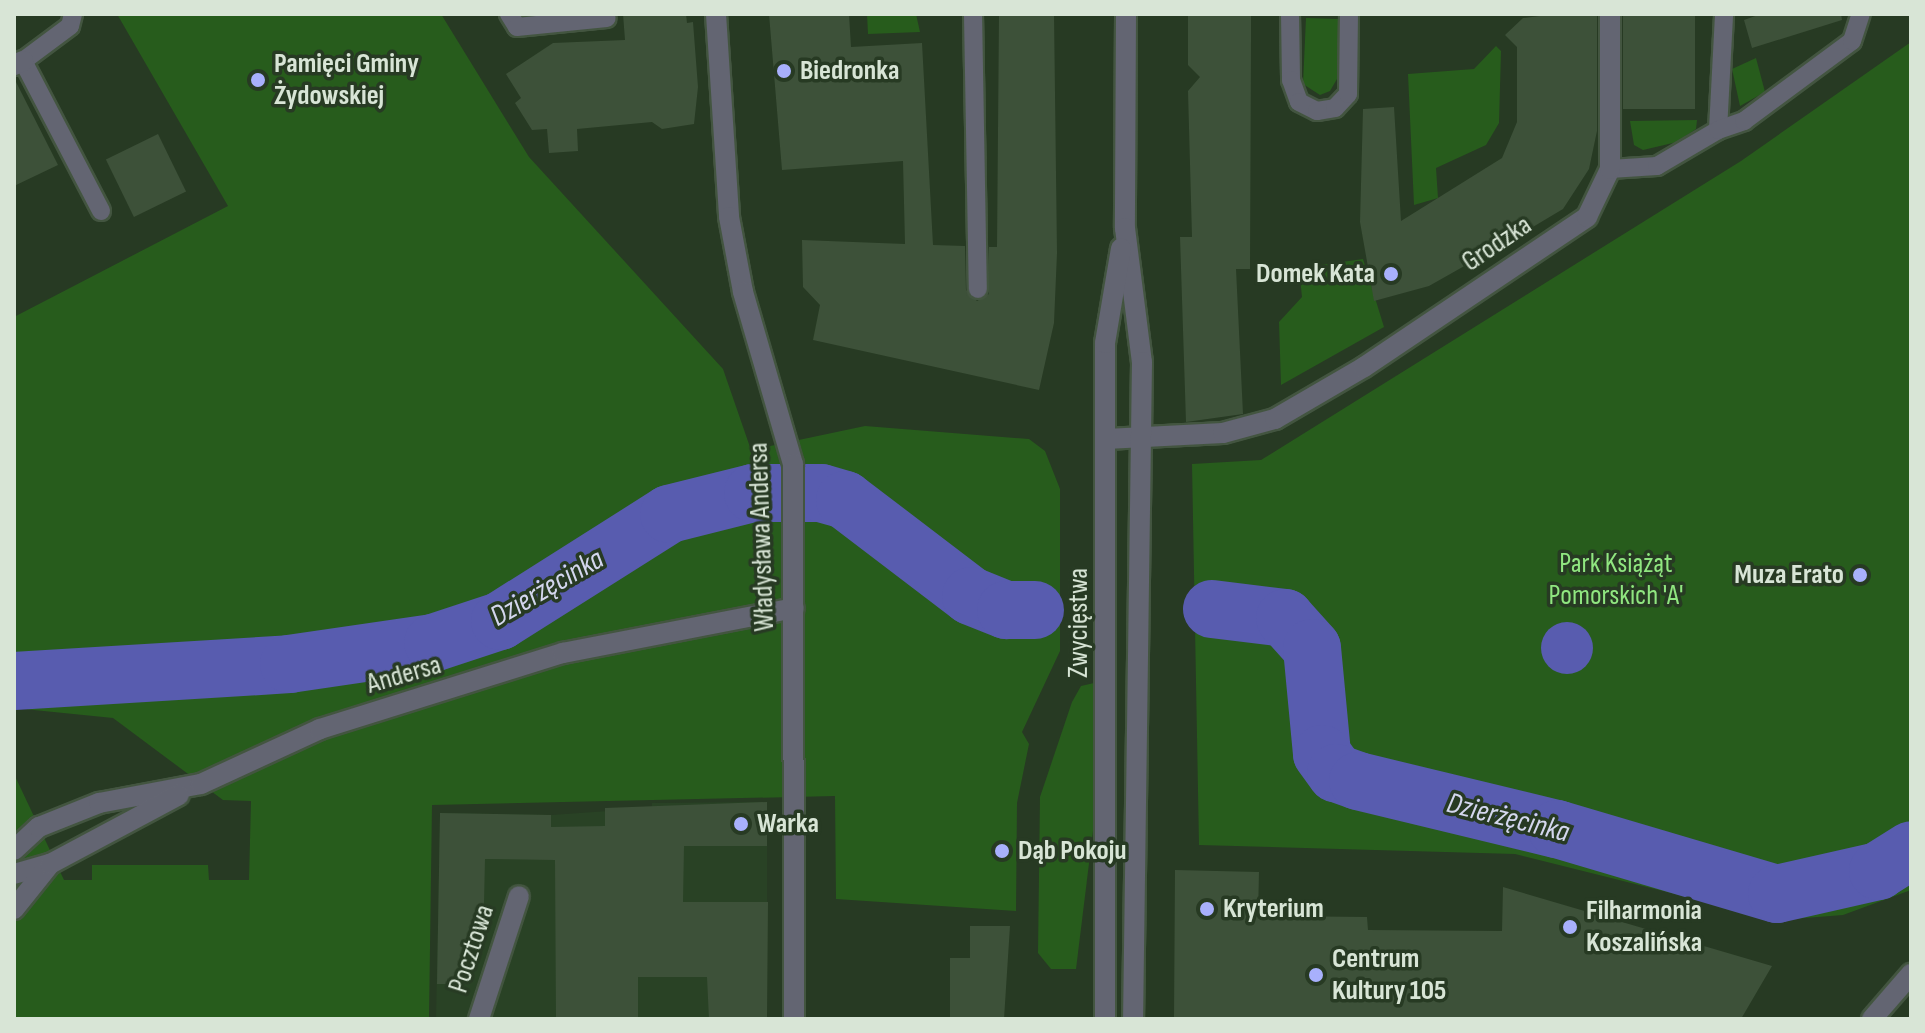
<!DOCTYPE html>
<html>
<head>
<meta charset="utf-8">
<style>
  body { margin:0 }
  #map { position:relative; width:1925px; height:1033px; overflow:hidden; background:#273a23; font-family:"Sofia Sans Condensed",sans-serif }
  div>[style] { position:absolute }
  .built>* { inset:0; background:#294225 }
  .green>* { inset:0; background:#275c1c }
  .water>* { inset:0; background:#585caf }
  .round { border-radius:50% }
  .river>* { height:58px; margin:-29px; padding:0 29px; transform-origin:29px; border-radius:29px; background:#585caf }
  .building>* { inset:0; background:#3d5139; transform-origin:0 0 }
  .roads { filter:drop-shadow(2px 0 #435540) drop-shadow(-2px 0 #435540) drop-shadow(0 2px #435540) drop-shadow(0 -2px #435540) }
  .service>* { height:18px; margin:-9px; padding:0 9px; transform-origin:9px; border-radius:9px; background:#636572 }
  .pedestrian>* { height:20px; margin:-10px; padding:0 10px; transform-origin:10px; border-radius:10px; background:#636572 }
  .minor>* { height:20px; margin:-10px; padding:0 10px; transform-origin:10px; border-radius:10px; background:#636572 }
  .tertiary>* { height:20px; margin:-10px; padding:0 10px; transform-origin:10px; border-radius:10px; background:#636572 }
  .dots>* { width:22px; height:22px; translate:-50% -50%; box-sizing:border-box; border:4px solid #273a23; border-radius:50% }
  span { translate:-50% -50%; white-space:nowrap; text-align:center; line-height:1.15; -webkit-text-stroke:7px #273a23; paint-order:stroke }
  .poi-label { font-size:28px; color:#d8e5d6; font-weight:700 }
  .left { translate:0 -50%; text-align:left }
  .right { translate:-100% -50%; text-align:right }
  .street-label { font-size:28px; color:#d8e5d6 }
  .park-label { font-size:28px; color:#90e680 }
  .water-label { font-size:30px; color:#d4d7ee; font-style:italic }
  .frame { position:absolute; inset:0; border:16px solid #d8e5d6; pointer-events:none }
</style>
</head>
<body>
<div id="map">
  <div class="built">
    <div style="clip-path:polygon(767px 802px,767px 1019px,436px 1019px,440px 813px,551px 815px,652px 808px,652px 803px)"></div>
  </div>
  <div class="green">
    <div style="clip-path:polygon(117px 14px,441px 14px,529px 157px,723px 369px,751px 450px,865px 426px,1029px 439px,1045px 451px,1060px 489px,1060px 651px,1022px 732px,1029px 744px,1017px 803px,1016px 911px,836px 899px,835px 796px,432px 805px,429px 1019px,14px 1019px,14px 774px,64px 880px,92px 880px,92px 865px,208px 865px,209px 880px,249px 880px,251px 801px,223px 800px,113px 718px,14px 708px,14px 317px,228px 206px)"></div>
    <div style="clip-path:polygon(867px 14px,916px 14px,920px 32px,868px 34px)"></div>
    <div style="clip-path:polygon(1306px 18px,1339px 19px,1337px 79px,1330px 91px,1320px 95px,1303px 84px)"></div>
    <div style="clip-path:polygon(1911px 42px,1911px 890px,1843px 915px,1779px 920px,1515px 854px,1199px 845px,1192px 464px,1261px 460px,1741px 161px)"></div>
    <div style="clip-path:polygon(1496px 46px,1501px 51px,1499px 123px,1486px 145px,1436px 168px,1438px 198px,1414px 205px,1408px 74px,1474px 69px)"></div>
    <div style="clip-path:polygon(1756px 58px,1765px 92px,1740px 106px,1732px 69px)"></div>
    <div style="clip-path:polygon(1697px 120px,1696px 129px,1677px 142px,1643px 150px,1634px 145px,1630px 121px)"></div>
    <div style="clip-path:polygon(1363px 259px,1384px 327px,1281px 385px,1279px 322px,1302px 297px,1299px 268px)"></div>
    <div style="clip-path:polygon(1094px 683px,1093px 831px,1076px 969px,1051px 969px,1038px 953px,1040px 797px,1072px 702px,1081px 686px)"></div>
  </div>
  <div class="water">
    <div class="round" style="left:1541px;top:622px;width:52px;height:52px"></div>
  </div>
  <div class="river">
    <div style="left:1212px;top:609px;width:74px;rotate:7deg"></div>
    <div style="left:1285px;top:618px;width:40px;rotate:48deg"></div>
    <div style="left:1312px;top:648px;width:106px;rotate:84.6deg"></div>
    <div style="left:1322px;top:754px;width:24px;rotate:54deg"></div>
    <div style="left:1336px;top:773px;width:23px;rotate:20deg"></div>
    <div style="left:1358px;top:781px;width:205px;rotate:13.6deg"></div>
    <div style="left:1557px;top:829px;width:229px;rotate:16.5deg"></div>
    <div style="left:1777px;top:894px;width:104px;rotate:-12.8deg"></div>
    <div style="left:1878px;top:871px;width:39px;rotate:-32deg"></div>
    <div style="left:14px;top:681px;width:276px;rotate:-3.5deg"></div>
    <div style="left:289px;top:664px;width:146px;rotate:-8.3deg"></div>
    <div style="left:433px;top:643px;width:71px;rotate:-18.2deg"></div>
    <div style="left:500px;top:621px;width:200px;rotate:-32.3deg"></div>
    <div style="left:669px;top:514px;width:87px;rotate:-14deg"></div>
    <div style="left:753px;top:493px;width:68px"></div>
    <div style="left:821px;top:493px;width:25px;rotate:16deg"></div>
    <div style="left:845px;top:500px;width:158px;rotate:37.3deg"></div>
    <div style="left:971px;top:596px;width:38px;rotate:22deg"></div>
    <div style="left:1006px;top:610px;width:29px"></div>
  </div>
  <div class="building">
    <div style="clip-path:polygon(623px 14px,686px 14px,687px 23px,693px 22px,698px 87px,694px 124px,662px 129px,652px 122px,577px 129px,578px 151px,549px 153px,547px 129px,532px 130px,515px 103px,521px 98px,506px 74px,553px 43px,625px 40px)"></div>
    <div style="clip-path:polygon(769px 14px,849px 14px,851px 47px,922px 43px,933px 245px,965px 246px,966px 290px,977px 301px,989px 294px,989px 247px,997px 247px,999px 14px,1054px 14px,1057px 253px,1054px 323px,1039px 390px,813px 340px,820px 305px,803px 287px,802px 240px,905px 244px,903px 161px,782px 170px)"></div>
    <div style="clip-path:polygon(1188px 14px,1251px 14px,1251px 36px,1250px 269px,1236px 269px,1243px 414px,1186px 422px,1180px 237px,1192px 237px,1188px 91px,1200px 77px,1188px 65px)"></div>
    <div style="clip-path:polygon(1556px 14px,1597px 14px,1597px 131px,1589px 169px,1563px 209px,1521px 234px,1429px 286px,1374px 301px,1360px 222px,1363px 109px,1394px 107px,1401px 221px,1502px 158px,1517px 122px,1517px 47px,1505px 35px,1523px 18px)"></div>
    <div style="left:1623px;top:14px;width:72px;height:95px"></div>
    <div style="clip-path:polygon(1761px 14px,1841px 14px,1842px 20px,1752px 48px,1744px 20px)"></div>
    <div style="clip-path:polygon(14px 78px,58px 165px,14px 186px)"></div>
    <div style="left:158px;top:134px;width:64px;height:58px;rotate:64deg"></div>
    <div style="clip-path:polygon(767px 802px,767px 846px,684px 846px,683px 902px,768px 902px,767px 1019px,709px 1019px,707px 977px,638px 977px,638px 1019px,556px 1019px,555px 860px,485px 859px,483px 947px,474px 947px,469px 984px,437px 984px,440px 813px,551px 815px,551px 827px,605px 826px,605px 808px)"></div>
    <div style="clip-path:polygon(1175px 870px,1259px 872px,1258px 916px,1367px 917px,1368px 930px,1502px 931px,1503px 887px,1772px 966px,1741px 1019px,1174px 1019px)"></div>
    <div style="clip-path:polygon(970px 926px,1010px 926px,1004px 1019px,950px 1019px,950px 958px,970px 958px)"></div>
  </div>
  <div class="roads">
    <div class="service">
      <div style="left:73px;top:14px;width:12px;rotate:104deg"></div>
      <div style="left:70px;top:26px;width:59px;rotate:143.3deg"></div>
      <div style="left:23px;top:61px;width:169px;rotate:62.5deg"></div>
      <div style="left:509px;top:14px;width:15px;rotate:58deg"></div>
      <div style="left:517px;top:27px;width:90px;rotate:-5.7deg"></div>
      <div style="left:973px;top:14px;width:275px;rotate:89deg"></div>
      <div style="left:1290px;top:14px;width:66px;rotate:89.1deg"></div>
      <div style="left:1291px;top:80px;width:23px;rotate:70deg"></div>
      <div style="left:1299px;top:102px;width:20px;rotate:27deg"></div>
      <div style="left:1317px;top:111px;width:18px;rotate:-9deg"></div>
      <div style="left:1335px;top:108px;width:19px;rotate:-47deg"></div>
      <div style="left:1348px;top:94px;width:80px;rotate:-89.3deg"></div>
      <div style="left:1718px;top:130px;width:116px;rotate:-87deg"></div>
      <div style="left:1610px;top:169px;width:47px;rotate:-3.7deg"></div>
      <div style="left:1657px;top:166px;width:71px;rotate:-30.5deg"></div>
      <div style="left:1718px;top:130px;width:28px;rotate:-19deg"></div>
      <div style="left:1744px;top:121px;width:134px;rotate:-36.5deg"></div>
      <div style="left:1852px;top:41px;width:28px;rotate:-72deg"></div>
    </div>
    <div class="pedestrian">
      <div style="left:14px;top:850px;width:34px;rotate:-43deg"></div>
      <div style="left:39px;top:827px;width:65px;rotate:-21.8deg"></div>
      <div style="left:99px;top:803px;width:104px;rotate:-10.6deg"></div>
      <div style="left:201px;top:784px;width:131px;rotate:-24.8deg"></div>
      <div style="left:320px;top:729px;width:255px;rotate:-17.4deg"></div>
      <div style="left:563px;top:653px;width:235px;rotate:-11deg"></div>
      <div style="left:14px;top:874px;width:37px;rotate:-16deg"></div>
      <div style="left:14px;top:909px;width:58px;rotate:-51.3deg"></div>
      <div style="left:50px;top:864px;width:146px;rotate:-28.1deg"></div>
    </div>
    <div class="minor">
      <div style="left:716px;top:14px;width:203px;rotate:86.3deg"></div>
      <div style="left:729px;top:217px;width:76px;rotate:79.4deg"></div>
      <div style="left:743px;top:292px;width:179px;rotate:73.8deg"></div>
      <div style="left:793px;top:464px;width:555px;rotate:89.9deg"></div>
      <div style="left:14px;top:65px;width:10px;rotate:-24deg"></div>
      <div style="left:1106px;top:439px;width:117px;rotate:-2.9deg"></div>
      <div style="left:1223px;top:433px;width:54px;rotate:-15.1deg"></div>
      <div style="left:1275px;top:419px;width:103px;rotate:-30.3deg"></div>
      <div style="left:1364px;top:367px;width:269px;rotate:-33.9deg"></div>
      <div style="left:1587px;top:217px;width:53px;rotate:-64.4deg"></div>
      <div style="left:1610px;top:169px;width:155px;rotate:-90deg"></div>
      <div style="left:479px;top:1019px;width:129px;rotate:-72deg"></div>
      <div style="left:1872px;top:1019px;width:60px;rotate:-49.1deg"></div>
    </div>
    <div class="tertiary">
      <div style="left:1126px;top:14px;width:214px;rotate:90.3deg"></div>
      <div style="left:1125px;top:228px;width:135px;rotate:82.8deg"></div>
      <div style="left:1142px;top:362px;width:657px;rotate:90.78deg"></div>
      <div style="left:1105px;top:1019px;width:676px;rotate:-90deg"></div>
      <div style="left:1105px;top:343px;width:96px;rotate:-80.4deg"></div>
    </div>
  </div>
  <div class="dots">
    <div style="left:784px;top:71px;background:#a8b0fc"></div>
    <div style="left:258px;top:80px;background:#a8b0fc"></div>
    <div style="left:1391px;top:274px;background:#a8b0fc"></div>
    <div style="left:1860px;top:575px;background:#a8b0fc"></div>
    <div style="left:741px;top:824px;background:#a8b0fc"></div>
    <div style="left:1002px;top:851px;background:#a8b0fc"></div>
    <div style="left:1207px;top:909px;background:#a8b0fc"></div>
    <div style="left:1570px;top:927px;background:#a8b0fc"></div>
    <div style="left:1316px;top:975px;background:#a8b0fc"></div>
  </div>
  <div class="poi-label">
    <span class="left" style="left:274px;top:80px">Pamięci Gminy<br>Żydowskiej</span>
    <span class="left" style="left:800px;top:71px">Biedronka</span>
    <span class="right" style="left:1375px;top:274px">Domek Kata</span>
    <span class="right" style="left:1844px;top:575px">Muza Erato</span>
    <span class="left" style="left:757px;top:824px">Warka</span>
    <span class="left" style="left:1018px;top:851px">Dąb Pokoju</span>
    <span class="left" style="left:1223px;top:909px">Kryterium</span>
    <span class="left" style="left:1586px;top:927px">Filharmonia<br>Koszalińska</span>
    <span class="left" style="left:1332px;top:975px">Centrum<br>Kultury 105</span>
  </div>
  <div class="street-label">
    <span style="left:1497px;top:244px;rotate:-34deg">Grodzka</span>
    <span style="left:762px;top:537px;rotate:-92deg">Władysława Andersa</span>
    <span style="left:1079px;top:623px;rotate:-90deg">Zwycięstwa</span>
    <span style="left:404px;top:675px;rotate:-16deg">Andersa</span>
    <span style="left:472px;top:949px;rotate:-72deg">Pocztowa</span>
  </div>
  <div class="park-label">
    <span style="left:1616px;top:580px">Park Książąt<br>Pomorskich 'A'</span>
  </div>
  <div class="water-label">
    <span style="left:547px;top:588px;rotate:-30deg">Dzierżęcinka</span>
    <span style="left:1508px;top:818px;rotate:14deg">Dzierżęcinka</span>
  </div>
  <div class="frame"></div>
</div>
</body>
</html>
